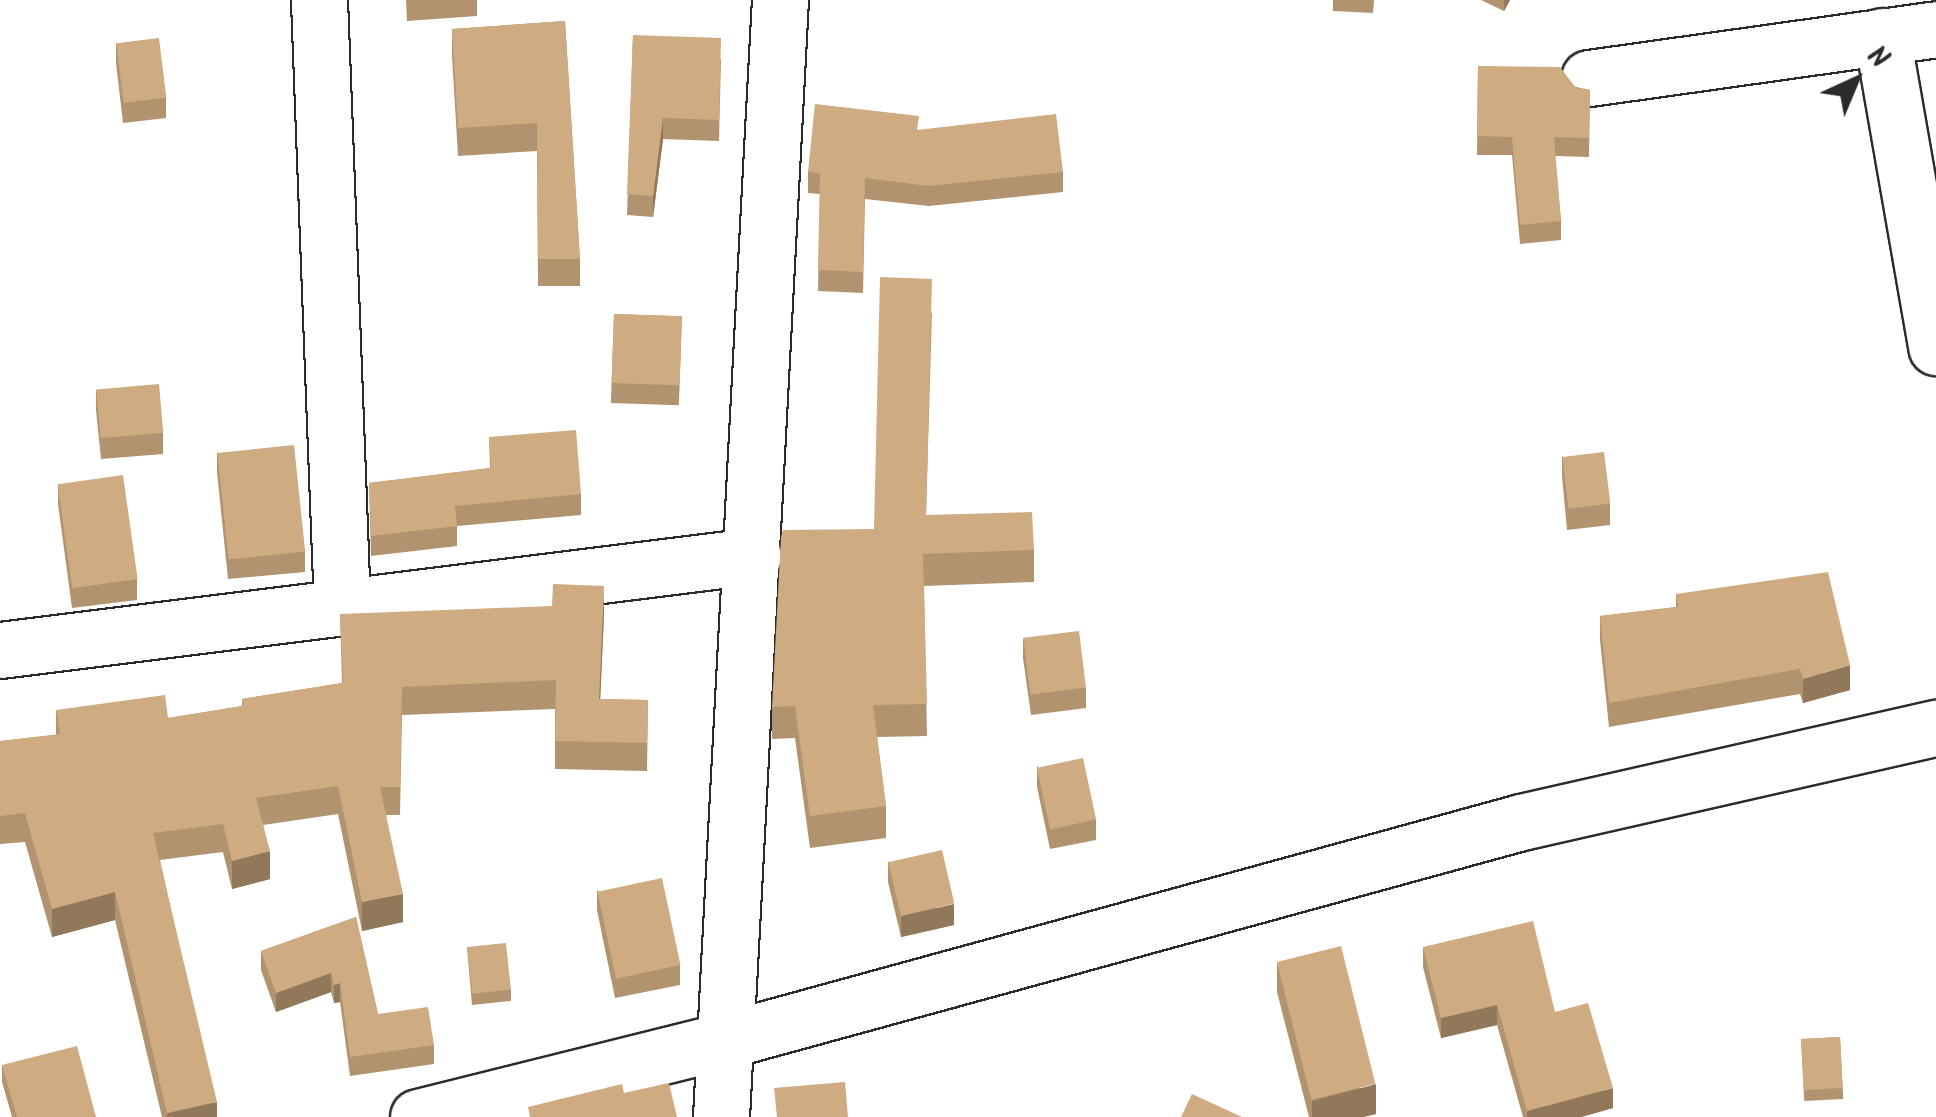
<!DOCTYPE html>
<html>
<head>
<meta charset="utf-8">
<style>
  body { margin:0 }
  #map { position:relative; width:1936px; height:1117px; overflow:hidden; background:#fff; font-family:Kalam,sans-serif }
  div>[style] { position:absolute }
  .roads { filter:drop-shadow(2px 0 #2b2b2b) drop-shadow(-2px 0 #2b2b2b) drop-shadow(0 2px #2b2b2b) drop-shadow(0 -2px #2b2b2b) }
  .minor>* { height:55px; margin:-27.5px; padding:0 27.5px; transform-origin:27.5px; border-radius:27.5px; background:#fff }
  .wall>* { inset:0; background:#b2936f; transform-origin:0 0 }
  .shaded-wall>* { inset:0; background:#91785a }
  .building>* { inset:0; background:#cfab81; transform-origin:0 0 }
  span { translate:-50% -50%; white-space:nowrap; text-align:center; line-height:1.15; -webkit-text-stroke:8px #fff; paint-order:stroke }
  .north { position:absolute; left:1806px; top:30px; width:100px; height:100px; -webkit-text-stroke:8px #fff; paint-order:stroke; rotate:44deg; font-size:28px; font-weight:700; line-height:40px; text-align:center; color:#2b2b2b }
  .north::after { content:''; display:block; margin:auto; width:35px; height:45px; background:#2b2b2b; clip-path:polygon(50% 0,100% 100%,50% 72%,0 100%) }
</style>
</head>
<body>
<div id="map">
  <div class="roads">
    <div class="minor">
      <div style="left:319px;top:0;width:608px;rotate:87.83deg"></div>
      <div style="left:1882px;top:36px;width:316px;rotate:80.1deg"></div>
      <div style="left:1589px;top:78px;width:350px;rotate:-8deg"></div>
      <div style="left:0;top:650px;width:759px;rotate:-7.12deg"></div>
      <div style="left:418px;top:1117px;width:317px;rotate:-14deg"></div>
      <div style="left:726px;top:1040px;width:824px;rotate:-15.33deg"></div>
      <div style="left:1521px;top:822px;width:426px;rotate:-12.8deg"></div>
      <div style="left:721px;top:1117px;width:1119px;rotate:-86.98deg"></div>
    </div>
  </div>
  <div class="wall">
    <div style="clip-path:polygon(406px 0,477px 0,477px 16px,407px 21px)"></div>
    <div style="clip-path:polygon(1333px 0,1374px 0,1373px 13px,1333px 11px)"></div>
    <div style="clip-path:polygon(1481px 0,1510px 0,1504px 11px)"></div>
    <div style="clip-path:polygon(565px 21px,580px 259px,580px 286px,538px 286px,537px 151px,458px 156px,452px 56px,452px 29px)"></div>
    <div style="clip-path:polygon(633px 35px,721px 59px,719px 141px,663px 139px,653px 217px,627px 215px)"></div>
    <div style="clip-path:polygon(116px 43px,166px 98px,166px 118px,123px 123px,116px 63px)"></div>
    <div style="clip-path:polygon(1478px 66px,1590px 90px,1589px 157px,1555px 156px,1561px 221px,1561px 240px,1520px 244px,1512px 155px,1477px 155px)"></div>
    <div style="clip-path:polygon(919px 130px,1063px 172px,1063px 192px,929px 206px,865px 199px,863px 293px,818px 291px,820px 194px,808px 193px,808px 172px)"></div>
    <div style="clip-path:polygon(932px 311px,926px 515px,1034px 550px,1034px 582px,924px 586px,927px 736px,877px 737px,886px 806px,886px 838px,810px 848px,795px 738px,772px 739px,772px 707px,874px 529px)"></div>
    <div style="left:614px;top:314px;width:68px;height:89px;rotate:2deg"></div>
    <div style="clip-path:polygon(96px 390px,163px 433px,163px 454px,101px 459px,96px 410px)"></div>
    <div style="clip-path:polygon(489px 437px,581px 494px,581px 515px,457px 526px,457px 546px,371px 556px,369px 483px,490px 468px)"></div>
    <div style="clip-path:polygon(217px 452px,305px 551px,305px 572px,228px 579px,217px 472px)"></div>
    <div style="clip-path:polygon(1562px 456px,1610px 504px,1610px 525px,1567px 530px,1562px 476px)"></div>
    <div style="clip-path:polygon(58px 484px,137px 579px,137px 600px,72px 608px,58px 504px)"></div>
    <div style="clip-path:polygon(1676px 594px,1850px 690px,1803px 703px,1800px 694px,1609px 727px,1600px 640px,1600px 616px,1676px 607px)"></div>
    <div style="clip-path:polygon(340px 614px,604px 614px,600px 699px,648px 700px,647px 771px,555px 769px,555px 709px,402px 715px,400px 815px,386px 815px,403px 922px,362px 931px,338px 814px,263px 825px,270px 879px,232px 889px,223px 852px,160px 860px,217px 1117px,162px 1117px,115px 920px,52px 937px,25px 842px,0 844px,0 741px,56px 735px,56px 710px,168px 718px,242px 706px,242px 699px,342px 683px)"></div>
    <div style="clip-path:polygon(1023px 638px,1086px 688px,1086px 708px,1031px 715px,1023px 658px)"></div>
    <div style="clip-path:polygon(1037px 766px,1096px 820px,1096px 840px,1050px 849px,1037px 787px)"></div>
    <div style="clip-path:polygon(888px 861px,954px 925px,901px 937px,888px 882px)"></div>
    <div style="clip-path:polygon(597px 890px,680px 965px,680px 985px,615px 998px,597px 910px)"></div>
    <div style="clip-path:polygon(356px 917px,378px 1014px,434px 1045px,434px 1064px,350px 1076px,340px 1002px,334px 1003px,331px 992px,276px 1012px,261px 970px,261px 951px)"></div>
    <div style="clip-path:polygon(467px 947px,511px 990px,511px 1001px,472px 1005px)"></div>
    <div style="clip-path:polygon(1423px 947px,1555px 1012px,1613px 1108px,1581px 1117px,1523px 1117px,1497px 1025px,1441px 1038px,1423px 967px)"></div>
    <div style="clip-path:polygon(1277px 963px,1376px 1114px,1363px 1117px,1309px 1117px,1277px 992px)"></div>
    <div style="left:1840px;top:1037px;width:62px;height:39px;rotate:87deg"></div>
    <div style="clip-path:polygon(2px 1065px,96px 1117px,12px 1117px,2px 1082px)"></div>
  </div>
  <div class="shaded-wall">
    <div style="clip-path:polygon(1504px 0,1510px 0,1504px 11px)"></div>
    <div style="clip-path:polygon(663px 118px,663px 139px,653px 217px,653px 196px)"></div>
    <div style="clip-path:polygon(604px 586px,604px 614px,599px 727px,599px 699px)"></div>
    <div style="clip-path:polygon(1850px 665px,1850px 690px,1803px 703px,1803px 679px)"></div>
    <div style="clip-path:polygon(270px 851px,270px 879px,232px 889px,232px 861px)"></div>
    <div style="clip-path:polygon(115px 892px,115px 920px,52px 937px,52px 909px)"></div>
    <div style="clip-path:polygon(403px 894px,403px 922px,362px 931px,362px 902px)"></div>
    <div style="clip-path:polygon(954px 904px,954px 925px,901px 937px,901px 916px)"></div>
    <div style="clip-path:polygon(331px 973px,331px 992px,276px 1012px,276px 993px)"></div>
    <div style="clip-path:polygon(340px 983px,340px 1002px,334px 1003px,334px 985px)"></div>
    <div style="clip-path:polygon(1497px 1005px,1497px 1025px,1441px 1038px,1441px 1018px)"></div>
    <div style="clip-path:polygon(1376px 1084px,1376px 1114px,1363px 1117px,1312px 1117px,1312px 1101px)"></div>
    <div style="clip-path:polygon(1613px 1088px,1613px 1108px,1581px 1117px,1527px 1117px,1527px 1111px)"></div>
    <div style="clip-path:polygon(217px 1102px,217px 1117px,167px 1117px,167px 1113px)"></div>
  </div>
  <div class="building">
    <div style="clip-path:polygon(565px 21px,580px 259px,538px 259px,537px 123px,458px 128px,452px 29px)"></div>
    <div style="clip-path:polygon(633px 35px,721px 38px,719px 120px,663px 118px,653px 196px,627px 194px)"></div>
    <div style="left:159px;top:38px;width:60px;height:43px;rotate:83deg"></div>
    <div style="clip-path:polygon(1478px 66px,1560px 67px,1576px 88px,1590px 90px,1589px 138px,1554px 137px,1561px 221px,1520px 225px,1512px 137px,1477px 136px)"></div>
    <div style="clip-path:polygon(815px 104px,919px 116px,917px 130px,1056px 114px,1063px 172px,929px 186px,865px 178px,863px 272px,818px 270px,820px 173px,808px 172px)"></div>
    <div style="clip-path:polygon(880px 277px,932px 279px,926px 515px,1032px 512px,1034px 550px,923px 554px,927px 704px,873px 705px,886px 806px,810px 816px,795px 706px,772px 707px,781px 537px,783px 530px,874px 529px)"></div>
    <div style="left:614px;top:314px;width:68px;height:69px;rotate:2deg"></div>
    <div style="left:159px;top:384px;width:49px;height:63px;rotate:85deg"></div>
    <div style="clip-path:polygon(576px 430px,581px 494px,455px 506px,457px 526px,371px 536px,369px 483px,491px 468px,489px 437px)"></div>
    <div style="left:294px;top:445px;width:107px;height:77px;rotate:84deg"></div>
    <div style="left:1604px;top:452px;width:52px;height:42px;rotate:83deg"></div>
    <div style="left:123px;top:475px;width:105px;height:66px;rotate:82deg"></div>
    <div style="clip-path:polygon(1828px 572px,1850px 665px,1803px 679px,1800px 669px,1609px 703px,1600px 616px,1678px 607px,1676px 594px)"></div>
    <div style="clip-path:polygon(553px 584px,604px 586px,599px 699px,648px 700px,647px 743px,555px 741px,556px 680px,402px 687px,400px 787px,380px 787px,403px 894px,362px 902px,338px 786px,256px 798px,270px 851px,232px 861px,223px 824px,153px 833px,217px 1102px,167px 1113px,115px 892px,52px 909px,25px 813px,0 816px,0 741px,60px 734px,56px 710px,165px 695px,168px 718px,243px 706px,242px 699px,343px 683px,340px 614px,552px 606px)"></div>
    <div style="left:1079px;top:631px;width:57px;height:56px;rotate:83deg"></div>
    <div style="left:1083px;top:758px;width:63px;height:47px;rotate:78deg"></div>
    <div style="left:942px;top:850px;width:55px;height:55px;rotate:77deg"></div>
    <div style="left:662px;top:878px;width:89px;height:66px;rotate:78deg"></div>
    <div style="clip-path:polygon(356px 917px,378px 1014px,428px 1007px,434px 1045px,350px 1057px,340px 983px,334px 985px,331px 973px,276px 993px,261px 951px)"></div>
    <div style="clip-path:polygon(1533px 921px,1555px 1012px,1588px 1003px,1613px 1088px,1527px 1111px,1497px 1005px,1441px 1018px,1423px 947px)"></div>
    <div style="left:506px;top:943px;width:47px;height:39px;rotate:84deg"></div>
    <div style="left:1341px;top:946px;width:142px;height:66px;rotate:76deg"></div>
    <div style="left:1840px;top:1037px;width:51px;height:39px;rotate:87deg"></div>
    <div style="clip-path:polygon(77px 1046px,96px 1117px,17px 1117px,2px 1065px)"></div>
    <div style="clip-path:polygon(845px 1082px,848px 1117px,777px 1117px,774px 1088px)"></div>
    <div style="clip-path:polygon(669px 1083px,677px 1117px,530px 1117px,528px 1107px,622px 1084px,624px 1093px)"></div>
    <div style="clip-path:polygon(1192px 1094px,1242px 1117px,1181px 1117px)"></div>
  </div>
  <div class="north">N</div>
</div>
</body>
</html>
